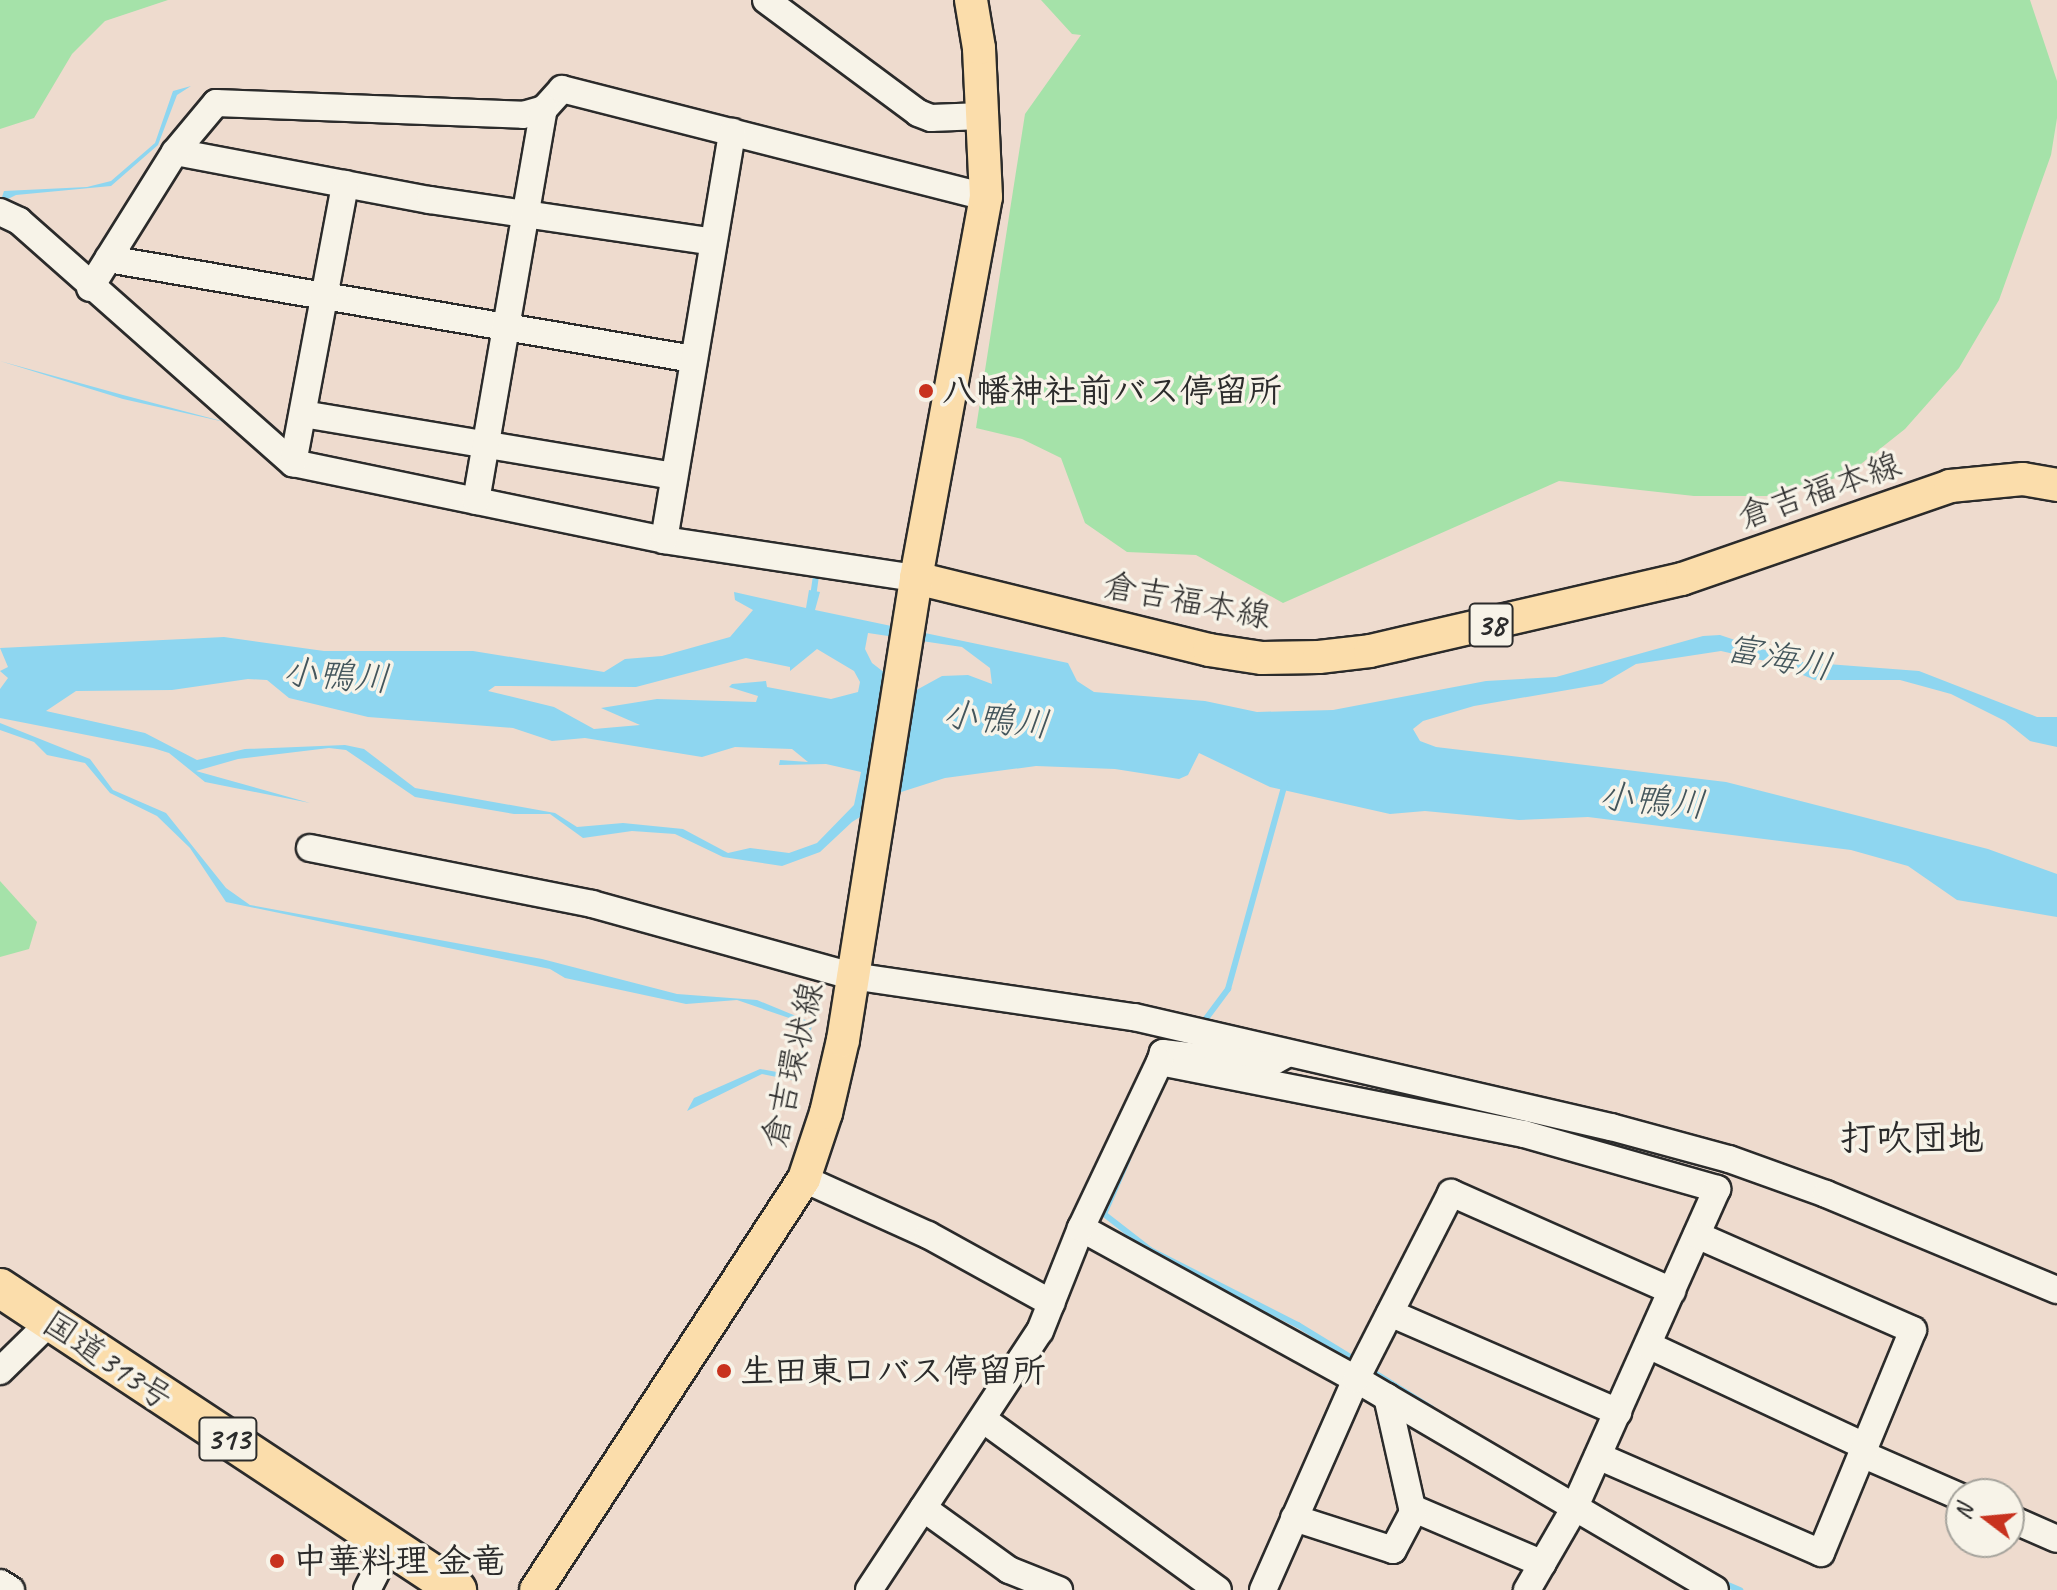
<!DOCTYPE html>
<html>
<head>
<meta charset="utf-8">
<style>
  body { margin:0 }
  #map { position:relative; width:2057px; height:1590px; overflow:hidden; background:#eedbce; font-family:Caveat,"Klee One",sans-serif }
  div>[style] { position:absolute }
  .green>* { inset:0; background:#a5e2a9 }
  .water>* { inset:0; background:#8ed6f0 }
  .stream>* { height:6px; margin:-3px; padding:0 3px; transform-origin:3px; border-radius:3px; background:#8ed6f0 }
  .roads { filter:drop-shadow(2px 0 #2b2b2b) drop-shadow(-2px 0 #2b2b2b) drop-shadow(0 2px #2b2b2b) drop-shadow(0 -2px #2b2b2b) }
  .minor>* { height:26px; margin:-13px; padding:0 13px; transform-origin:13px; border-radius:13px; background:#f7f3e8 }
  .major>* { height:32px; margin:-16px; padding:0 16px; transform-origin:16px; border-radius:16px; background:#fbddab }
  .highway>* { height:38px; margin:-19px; padding:0 19px; transform-origin:19px; border-radius:19px; background:#fbddab }
  .dots>* { width:22px; height:22px; translate:-50% -50%; box-sizing:border-box; border:4px solid #f7f3e8; border-radius:50% }
  span { translate:-50% -50%; white-space:nowrap; text-align:center; line-height:1.15; -webkit-text-stroke:7px #f7f3e8; paint-order:stroke }
  .shield-label span { padding:2px 6px; background:#f7f3e8; border:2px solid; border-radius:6px; -webkit-text-stroke-width:0 }
  .shield-label { font-size:32px; color:#2b2b2b; font-weight:700 }
  .poi-label { font-size:34px; color:#2b2b2b; font-weight:700 }
  .left { translate:0 -50%; text-align:left }
  .street-label { font-size:34px; color:#2b2b2b }
  .water-label { font-size:36px; color:#44565c; font-style:italic }
  .neighbourhood-label { font-size:36px; color:#2b2b2b; font-weight:700 }
  .north { position:absolute; left:1945px; top:1478px; width:80px; height:80px; box-sizing:border-box; background:#f7f3e8; border:2px solid #a5a39c; border-radius:50%; rotate:286deg; font-size:22px; font-weight:700; line-height:32px; text-align:center; color:#2b2b2b }
  .north::after { content:''; display:block; margin:auto; width:28px; height:36px; background:#c8321e; clip-path:polygon(50% 0,100% 100%,50% 72%,0 100%) }
</style>
</head>
<body>
<div id="map">
  <div class="green">
    <div style="clip-path:polygon(0 0,168px 0,105px 21px,72px 54px,34px 118px,0 129px)"></div>
    <div style="clip-path:polygon(1041px 0,2030px 0,2057px 81px,2057px 118px,2051px 155px,1999px 300px,1959px 368px,1905px 429px,1847px 475px,1769px 496px,1694px 496px,1559px 481px,1283px 603px,1196px 555px,1127px 552px,1085px 523px,1061px 458px,1022px 439px,976px 428px,1025px 114px,1081px 35px,1072px 34px)"></div>
    <div style="clip-path:polygon(0 881px,37px 922px,29px 949px,0 957px)"></div>
  </div>
  <div class="water">
    <div style="clip-path:polygon(191px 86px,177px 95px,158px 145px,111px 186px,16px 195px,0 203px,4px 191px,87px 187px,111px 181px,155px 143px,173px 91px)"></div>
    <div style="clip-path:polygon(0 361px,123px 395px,229px 423px,123px 399px)"></div>
    <div style="clip-path:polygon(evenodd,809px 590px,820px 592px,815px 610px,1068px 663px,1077px 681px,1094px 692px,1205px 701px,1257px 712px,1333px 710px,1486px 681px,1556px 677px,1703px 636px,1720px 635px,1801px 662px,1919px 671px,2037px 717px,2057px 717px,2057px 747px,2030px 741px,2005px 721px,1951px 694px,1900px 680px,1815px 680px,1774px 663px,1721px 651px,1636px 664px,1602px 684px,1474px 706px,1423px 721px,1413px 729px,1420px 741px,1436px 747px,1726px 782px,1988px 849px,2057px 874px,2057px 917px,1957px 900px,1908px 866px,1851px 850px,1588px 817px,1519px 820px,1425px 811px,1390px 814px,1270px 787px,1199px 753px,1188px 775px,1179px 779px,1115px 769px,1036px 766px,945px 778px,898px 793px,852px 822px,820px 852px,782px 866px,723px 857px,675px 834px,632px 831px,583px 838px,550px 814px,514px 814px,415px 797px,346px 750px,329px 748px,238px 759px,196px 771px,310px 803px,205px 782px,169px 753px,153px 748px,0 718px,0 689px,8px 678px,0 671px,8px 667px,0 648px,224px 637px,324px 651px,473px 651px,604px 672px,625px 659px,662px 656px,730px 637px,753px 610px,735px 600px,734px 592px,806px 608px,809px 590px,868px 633px,962px 647px,990px 668px,992px 684px,968px 675px,942px 676px,911px 693px,872px 663px,865px 649px,868px 633px,809px 590px,817px 649px,854px 671px,860px 682px,858px 692px,831px 699px,767px 687px,766px 681px,732px 684px,729px 687px,758px 696px,756px 702px,657px 699px,601px 708px,640px 725px,594px 729px,554px 707px,488px 691px,495px 686px,636px 687px,746px 658px,790px 667px,790px 671px,817px 649px,809px 590px,248px 679px,267px 680px,289px 698px,368px 717px,513px 728px,552px 741px,585px 738px,702px 757px,735px 747px,792px 749px,808px 762px,780px 760px,779px 765px,826px 764px,861px 772px,854px 805px,817px 843px,789px 853px,750px 848px,728px 853px,683px 829px,623px 823px,577px 827px,555px 813px,415px 788px,364px 749px,345px 745px,245px 749px,197px 760px,145px 733px,46px 711px,76px 691px,172px 690px,248px 679px)"></div>
    <div style="clip-path:polygon(0 723px,90px 759px,113px 790px,166px 813px,226px 888px,250px 905px,542px 959px,677px 994px,757px 1000px,813px 1023px,796px 1081px,762px 1074px,687px 1111px,694px 1098px,760px 1069px,793px 1075px,807px 1031px,792px 1019px,737px 1000px,686px 1004px,565px 978px,550px 969px,226px 902px,190px 848px,157px 816px,110px 793px,85px 763px,47px 755px,34px 742px,0 730px)"></div>
  </div>
  <div class="stream">
    <div style="left:813px;top:597px;width:28px;rotate:-82deg"></div>
    <div style="left:1202px;top:1024px;width:44px;rotate:-53.4deg"></div>
    <div style="left:1228px;top:989px;width:214px;rotate:-74.5deg"></div>
    <div style="left:1128px;top:1159px;width:60px;rotate:113.6deg"></div>
    <div style="left:1104px;top:1214px;width:58px;rotate:38deg"></div>
    <div style="left:1150px;top:1250px;width:166px;rotate:26.9deg"></div>
    <div style="left:1298px;top:1325px;width:69px;rotate:31.4deg"></div>
    <div style="left:1370px;top:1370px;width:72px;rotate:31.9deg"></div>
    <div style="left:1592px;top:1503px;width:77px;rotate:30.6deg"></div>
    <div style="left:1721px;top:1582px;width:21px;rotate:23deg"></div>
  </div>
  <div class="roads">
    <div class="minor">
      <div style="left:766px;top:0;width:189px;rotate:36.6deg"></div>
      <div style="left:918px;top:113px;width:14px;rotate:21deg"></div>
      <div style="left:931px;top:118px;width:51px;rotate:-2.2deg"></div>
      <div style="left:175px;top:152px;width:259px;rotate:10.7deg"></div>
      <div style="left:430px;top:200px;width:286px;rotate:8.4deg"></div>
      <div style="left:0;top:212px;width:21px;rotate:25deg"></div>
      <div style="left:19px;top:221px;width:366px;rotate:41.5deg"></div>
      <div style="left:293px;top:463px;width:379px;rotate:11.7deg"></div>
      <div style="left:664px;top:540px;width:255px;rotate:8.6deg"></div>
      <div style="left:108px;top:259px;width:593px;rotate:9.7deg"></div>
      <div style="left:90px;top:288px;width:160px;rotate:-58deg"></div>
      <div style="left:175px;top:152px;width:64px;rotate:-50.1deg"></div>
      <div style="left:216px;top:103px;width:307px;rotate:2.2deg"></div>
      <div style="left:523px;top:115px;width:22px;rotate:-16deg"></div>
      <div style="left:544px;top:109px;width:27px;rotate:-48deg"></div>
      <div style="left:562px;top:89px;width:438px;rotate:14.3deg"></div>
      <div style="left:303px;top:414px;width:375px;rotate:9.5deg"></div>
      <div style="left:293px;top:463px;width:284px;rotate:-79.4deg"></div>
      <div style="left:476px;top:501px;width:398px;rotate:-80.2deg"></div>
      <div style="left:664px;top:540px;width:414px;rotate:-80.5deg"></div>
      <div style="left:310px;top:848px;width:288px;rotate:11.2deg"></div>
      <div style="left:592px;top:904px;width:270px;rotate:15.5deg"></div>
      <div style="left:852px;top:976px;width:285px;rotate:8.3deg"></div>
      <div style="left:1134px;top:1017px;width:490px;rotate:13deg"></div>
      <div style="left:1611px;top:1127px;width:122px;rotate:15.2deg"></div>
      <div style="left:1729px;top:1159px;width:103px;rotate:19.8deg"></div>
      <div style="left:1826px;top:1194px;width:250px;rotate:22.6deg"></div>
      <div style="left:1287px;top:1054px;width:23px;rotate:151deg"></div>
      <div style="left:1267px;top:1065px;width:105px;rotate:-173.4deg"></div>
      <div style="left:1163px;top:1053px;width:9px;rotate:108deg"></div>
      <div style="left:1160px;top:1062px;width:371px;rotate:11.2deg"></div>
      <div style="left:1524px;top:1134px;width:201px;rotate:15.9deg"></div>
      <div style="left:1717px;top:1189px;width:350px;rotate:114.1deg"></div>
      <div style="left:1574px;top:1509px;width:94px;rotate:120.1deg"></div>
      <div style="left:804px;top:1179px;width:136px;rotate:24.3deg"></div>
      <div style="left:928px;top:1235px;width:141px;rotate:28.9deg"></div>
      <div style="left:1081px;top:1228px;width:314px;rotate:28.8deg"></div>
      <div style="left:1356px;top:1379px;width:416px;rotate:30.4deg"></div>
      <div style="left:1390px;top:1313px;width:249px;rotate:23.5deg"></div>
      <div style="left:1648px;top:1345px;width:239px;rotate:25deg"></div>
      <div style="left:0;top:1371px;width:71px;rotate:-44.4deg"></div>
      <div style="left:984px;top:1420px;width:289px;rotate:36deg"></div>
      <div style="left:1862px;top:1454px;width:108px;rotate:23.5deg"></div>
      <div style="left:1598px;top:1456px;width:243px;rotate:23.5deg"></div>
      <div style="left:1821px;top:1553px;width:241px;rotate:-67.6deg"></div>
      <div style="left:1913px;top:1330px;width:236px;rotate:-156.3deg"></div>
      <div style="left:923px;top:1508px;width:106px;rotate:35.8deg"></div>
      <div style="left:1009px;top:1570px;width:54px;rotate:21.8deg"></div>
      <div style="left:1412px;top:1508px;width:142px;rotate:23.1deg"></div>
      <div style="left:1294px;top:1518px;width:104px;rotate:17.9deg"></div>
      <div style="left:1393px;top:1550px;width:43px;rotate:-62.2deg"></div>
      <div style="left:1413px;top:1512px;width:118px;rotate:-102.7deg"></div>
      <div style="left:2009px;top:1518px;width:52px;rotate:23.6deg"></div>
      <div style="left:0;top:1583px;width:13px;rotate:32deg"></div>
      <div style="left:367px;top:1590px;width:48px;rotate:-62.9deg"></div>
      <div style="left:869px;top:1590px;width:310px;rotate:-56.6deg"></div>
      <div style="left:1040px;top:1331px;width:111px;rotate:-68.3deg"></div>
      <div style="left:1081px;top:1228px;width:184px;rotate:-64.6deg"></div>
      <div style="left:1263px;top:1590px;width:231px;rotate:-66.2deg"></div>
      <div style="left:1356px;top:1379px;width:209px;rotate:-62.9deg"></div>
      <div style="left:1451px;top:1193px;width:242px;rotate:23.9deg"></div>
    </div>
    <div class="major">
      <div style="left:916px;top:578px;width:302px;rotate:13.8deg"></div>
      <div style="left:1209px;top:650px;width:54px;rotate:8.6deg"></div>
      <div style="left:1262px;top:658px;width:57px;rotate:-1deg"></div>
      <div style="left:1319px;top:657px;width:51px;rotate:-6.7deg"></div>
      <div style="left:1370px;top:651px;width:320px;rotate:-13deg"></div>
      <div style="left:1682px;top:579px;width:284px;rotate:-19.1deg"></div>
      <div style="left:1950px;top:486px;width:73px;rotate:-5.5deg"></div>
      <div style="left:2023px;top:479px;width:35px;rotate:10deg"></div>
      <div style="left:536px;top:1590px;width:491px;rotate:-56.9deg"></div>
      <div style="left:804px;top:1179px;width:70px;rotate:-71.6deg"></div>
      <div style="left:826px;top:1113px;width:75px;rotate:-76.9deg"></div>
      <div style="left:843px;top:1040px;width:468px;rotate:-81deg"></div>
      <div style="left:916px;top:578px;width:387px;rotate:-79.6deg"></div>
      <div style="left:986px;top:197px;width:149px;rotate:-92.7deg"></div>
      <div style="left:979px;top:48px;width:49px;rotate:-99.5deg"></div>
    </div>
    <div class="highway">
      <div style="left:0;top:1288px;width:548px;rotate:33.46deg"></div>
    </div>
  </div>
  <div class="dots">
    <div style="left:926px;top:391px;background:#c8321e"></div>
    <div style="left:724px;top:1371px;background:#c8321e"></div>
    <div style="left:277px;top:1561px;background:#c8321e"></div>
  </div>
  <div class="shield-label">
    <span style="left:1491px;top:625px">38</span>
    <span style="left:228px;top:1439px">313</span>
  </div>
  <div class="poi-label">
    <span class="left" style="left:942px;top:391px">八幡神社前バス停留所</span>
    <span class="left" style="left:740px;top:1371px">生田東口バス停留所</span>
    <span class="left" style="left:293px;top:1561px">中華料理 金竜</span>
  </div>
  <div class="street-label">
    <span style="left:1819px;top:490px;rotate:-19deg">倉吉福本線</span>
    <span style="left:1187px;top:600px;rotate:11deg">倉吉福本線</span>
    <span style="left:792px;top:1065px;rotate:-77deg">倉吉環状線</span>
    <span style="left:108px;top:1360px;rotate:34deg">国道313号</span>
  </div>
  <div class="water-label">
    <span style="left:1779px;top:658px;rotate:11deg">富海川</span>
    <span style="left:336px;top:676px;rotate:4deg">小鴨川</span>
    <span style="left:996px;top:720px;rotate:6deg">小鴨川</span>
    <span style="left:1652px;top:801px;rotate:5deg">小鴨川</span>
  </div>
  <div class="neighbourhood-label">
    <span style="left:1912px;top:1139px">打吹団地</span>
  </div>
  <div class="north">N</div>
</div>
</body>
</html>
